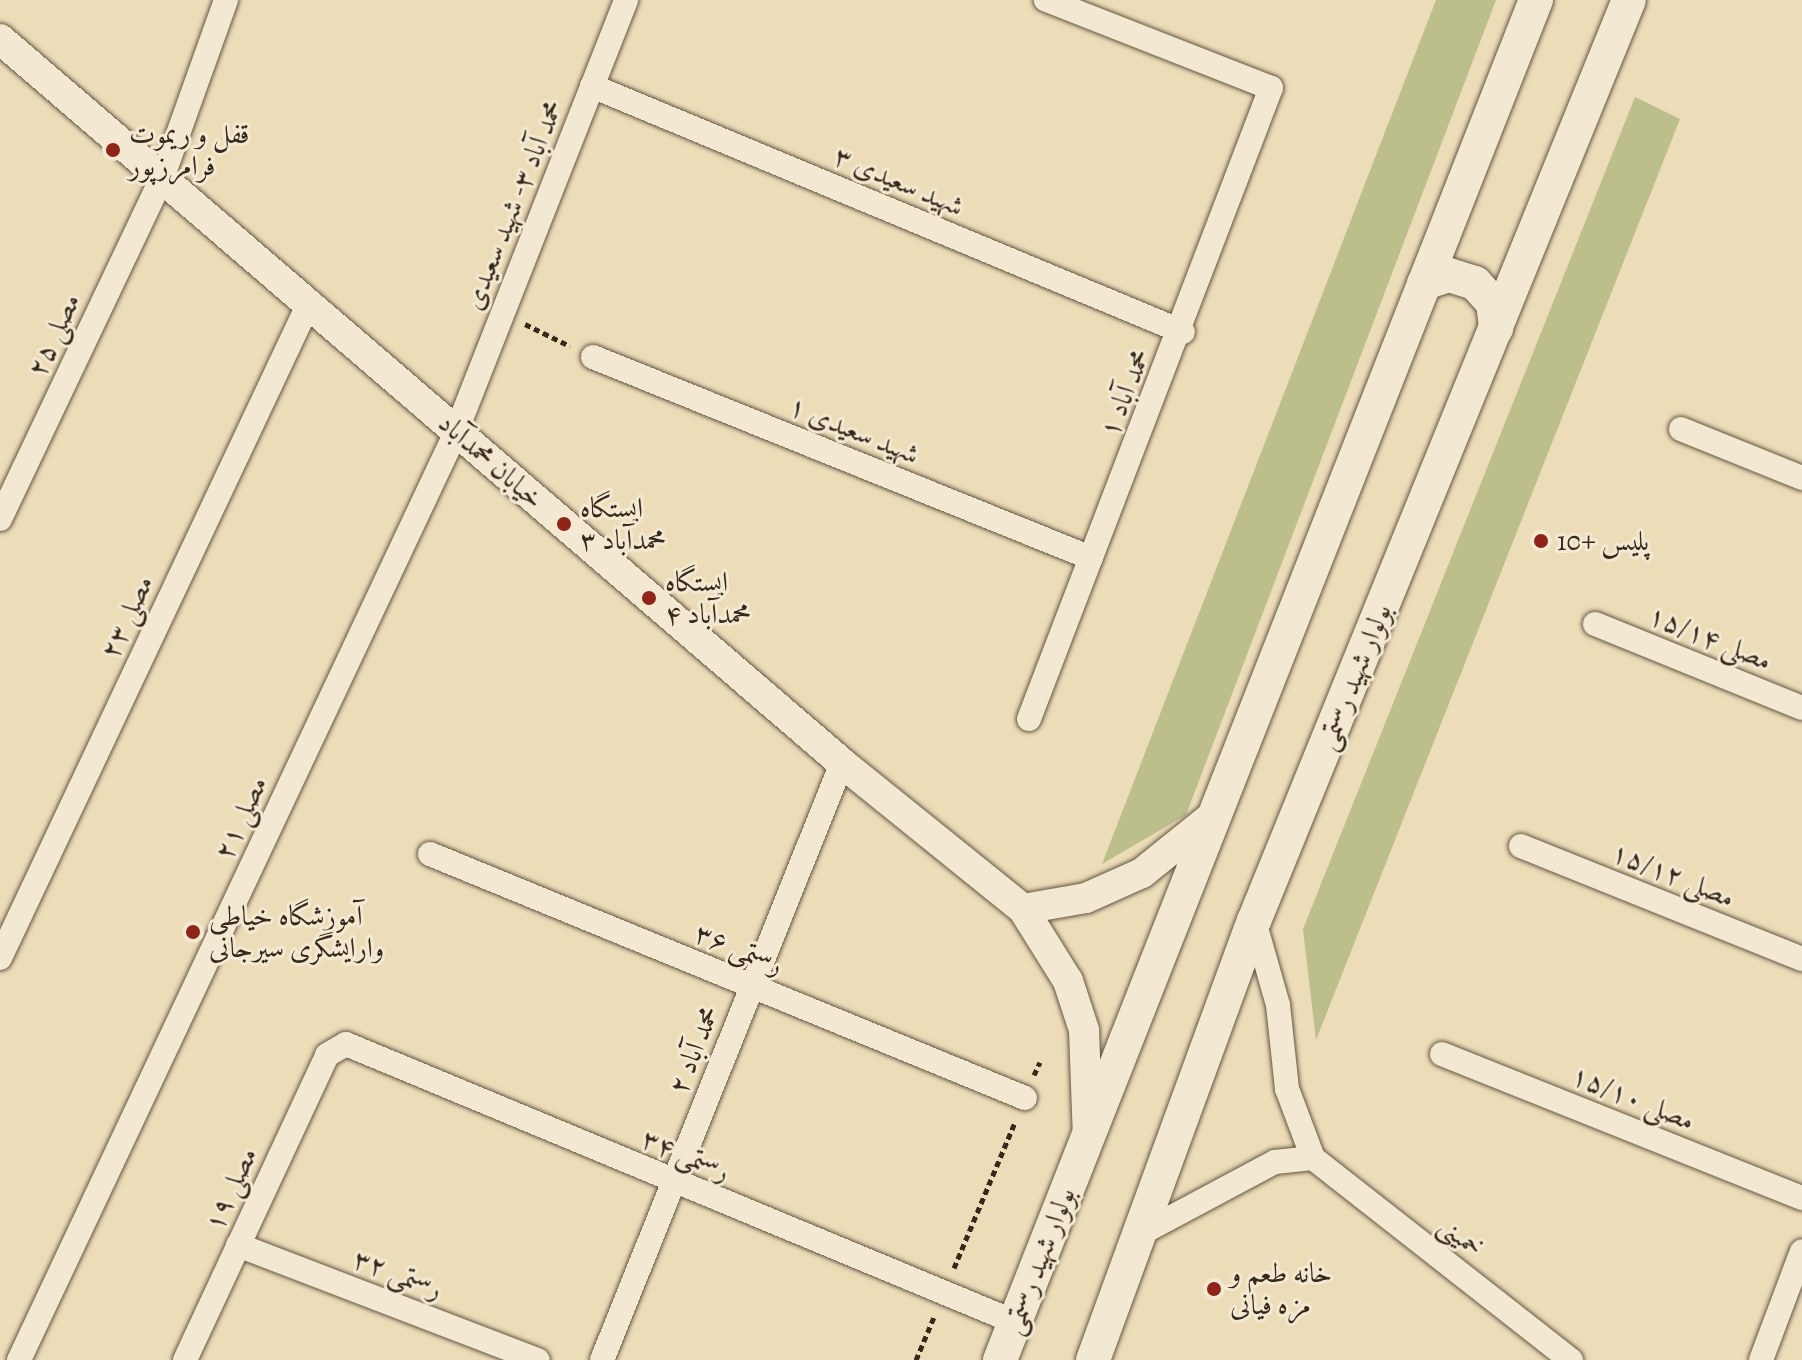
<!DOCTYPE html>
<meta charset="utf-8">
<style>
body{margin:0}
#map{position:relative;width:1802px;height:1360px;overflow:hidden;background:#ecdcb8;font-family:Alegreya,Amiri,serif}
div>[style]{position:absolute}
.green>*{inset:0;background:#bcbf8c}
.path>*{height:5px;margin-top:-2.5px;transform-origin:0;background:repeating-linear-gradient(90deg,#36291b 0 6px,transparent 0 10px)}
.roads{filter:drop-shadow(0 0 2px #645642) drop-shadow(0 0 2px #645642)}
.minor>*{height:24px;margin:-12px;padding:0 12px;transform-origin:12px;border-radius:12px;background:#f3e8d1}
.tertiary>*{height:30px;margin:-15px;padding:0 15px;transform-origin:15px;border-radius:15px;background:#f3e8d1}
.secondary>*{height:34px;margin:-17px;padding:0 17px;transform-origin:17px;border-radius:17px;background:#f3e8d1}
.dots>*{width:22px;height:22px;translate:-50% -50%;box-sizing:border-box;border:4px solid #f3e8d1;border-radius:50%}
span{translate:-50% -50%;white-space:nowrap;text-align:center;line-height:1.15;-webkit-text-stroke:6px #f3e8d1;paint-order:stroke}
.poi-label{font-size:28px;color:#36291b}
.left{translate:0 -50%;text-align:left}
.street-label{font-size:28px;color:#36291b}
</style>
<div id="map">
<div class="green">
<div style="clip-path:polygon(1436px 0,1496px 0,1186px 815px,1102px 864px)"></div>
<div style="clip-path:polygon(1635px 97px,1680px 119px,1316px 1040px,1303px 929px)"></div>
</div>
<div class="path">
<div style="left:525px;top:324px;width:50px;rotate:26.1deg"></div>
<div style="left:1034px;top:1075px;width:14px;rotate:-65deg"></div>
<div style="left:954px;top:1268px;width:158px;rotate:-67.3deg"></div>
<div style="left:916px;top:1360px;width:47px;rotate:-67.3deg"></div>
</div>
<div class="roads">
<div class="minor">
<div style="left:592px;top:86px;width:640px;rotate:22.6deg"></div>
<div style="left:593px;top:357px;width:537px;rotate:21.98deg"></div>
<div style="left:1681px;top:429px;width:131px;rotate:22deg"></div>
<div style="left:0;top:519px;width:380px;rotate:-64.6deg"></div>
<div style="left:163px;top:176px;width:187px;rotate:-70.3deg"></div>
<div style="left:1595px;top:624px;width:223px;rotate:22.1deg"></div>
<div style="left:1029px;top:719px;width:676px;rotate:-69.02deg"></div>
<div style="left:1271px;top:88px;width:242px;rotate:-158.6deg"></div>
<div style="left:1521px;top:846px;width:303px;rotate:21.9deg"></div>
<div style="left:430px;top:854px;width:643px;rotate:22.3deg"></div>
<div style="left:0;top:958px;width:724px;rotate:-64.74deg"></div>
<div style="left:1442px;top:1054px;width:388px;rotate:21.8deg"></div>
<div style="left:1313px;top:1158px;width:328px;rotate:38.1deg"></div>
<div style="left:1138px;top:1235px;width:155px;rotate:-28.1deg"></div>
<div style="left:1275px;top:1162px;width:38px;rotate:-6deg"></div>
<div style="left:1313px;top:1158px;width:74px;rotate:-110.6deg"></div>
<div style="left:1287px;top:1089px;width:84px;rotate:-96.1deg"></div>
<div style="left:1278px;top:1005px;width:87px;rotate:-105.9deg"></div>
<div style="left:238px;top:1245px;width:321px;rotate:21deg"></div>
<div style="left:19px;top:1360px;width:1026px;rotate:-64.78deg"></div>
<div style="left:456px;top:432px;width:464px;rotate:-68.5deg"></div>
<div style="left:185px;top:1360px;width:336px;rotate:-65deg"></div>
<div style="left:327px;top:1055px;width:22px;rotate:-30deg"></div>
<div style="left:346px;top:1044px;width:724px;rotate:22.57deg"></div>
<div style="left:602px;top:1360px;width:643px;rotate:-68.1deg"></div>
<div style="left:1761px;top:1360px;width:116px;rotate:-69.4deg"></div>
</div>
<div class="tertiary">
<div style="left:0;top:39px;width:1110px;rotate:40.69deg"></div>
<div style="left:842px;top:763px;width:233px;rotate:38.9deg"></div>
<div style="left:1023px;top:909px;width:85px;rotate:58deg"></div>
<div style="left:1068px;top:981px;width:52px;rotate:71.9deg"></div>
<div style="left:1084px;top:1030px;width:107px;rotate:87.9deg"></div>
<div style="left:1023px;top:909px;width:64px;rotate:-9.9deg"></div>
<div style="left:1086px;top:898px;width:61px;rotate:-24.1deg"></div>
<div style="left:1142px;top:873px;width:94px;rotate:-38.9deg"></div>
</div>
<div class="secondary">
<div style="left:1424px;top:283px;width:26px;rotate:-18deg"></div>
<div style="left:1449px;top:275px;width:27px;rotate:17deg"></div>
<div style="left:1475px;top:283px;width:27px;rotate:48deg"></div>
<div style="left:1493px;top:303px;width:26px;rotate:83deg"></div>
<div style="left:1000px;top:1360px;width:1462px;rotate:-68.49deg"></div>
<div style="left:1093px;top:1360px;width:468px;rotate:-69.9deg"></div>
<div style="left:1254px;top:921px;width:994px;rotate:-67.85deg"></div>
</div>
</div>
<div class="dots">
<div style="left:113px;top:150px;background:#8f2418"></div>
<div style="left:564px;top:524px;background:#8f2418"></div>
<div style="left:1541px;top:541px;background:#8f2418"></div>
<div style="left:649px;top:598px;background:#8f2418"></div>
<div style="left:193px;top:932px;background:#8f2418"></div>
<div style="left:1214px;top:1289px;background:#8f2418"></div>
</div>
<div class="poi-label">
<span class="left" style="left:129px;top:150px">قفل و ریموت<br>فرامرزپور</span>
<span class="left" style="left:580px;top:524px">ایستگاه<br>محمدآباد ۳</span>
<span class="left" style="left:1557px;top:541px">پلیس +10</span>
<span class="left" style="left:665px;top:598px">ایستگاه<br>محمدآباد ۴</span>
<span class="left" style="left:209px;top:932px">آموزشگاه خیاطی<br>وارایشگری سیرجانی</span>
<span class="left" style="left:1230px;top:1289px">خانه طعم و<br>مزه فیانی</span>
</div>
<div class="street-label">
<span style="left:899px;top:181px;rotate:23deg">شهید سعیدی ۳</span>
<span style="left:513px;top:205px;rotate:-68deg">محمد آباد ۳- شهید سعیدی</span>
<span style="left:54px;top:335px;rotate:-65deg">مصلی ۲۵</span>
<span style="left:1125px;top:393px;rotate:-68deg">محمد آباد ۱</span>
<span style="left:854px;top:430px;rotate:22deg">شهید سعیدی ۱</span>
<span style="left:491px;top:461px;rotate:41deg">خیابان محمدآباد</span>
<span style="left:127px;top:617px;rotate:-65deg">مصلی ۲۳</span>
<span style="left:1710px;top:638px;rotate:22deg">مصلی ۱۵/۱۴</span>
<span style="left:1354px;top:677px;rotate:-68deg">بولوار شهید رستمی</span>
<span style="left:241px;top:818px;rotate:-65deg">مصلی ۲۱</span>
<span style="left:1673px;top:875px;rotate:22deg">مصلی ۱۵/۱۲</span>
<span style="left:739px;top:949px;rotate:22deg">رستمی ۳۶</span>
<span style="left:694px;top:1050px;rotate:-68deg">محمد آباد ۲</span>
<span style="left:1633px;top:1098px;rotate:22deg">مصلی ۱۵/۱۰</span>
<span style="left:686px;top:1155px;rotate:23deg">رستمی ۳۴</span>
<span style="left:231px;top:1189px;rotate:-65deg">مصلی ۱۹</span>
<span style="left:1461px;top:1236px;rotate:38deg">خمینی</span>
<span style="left:1039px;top:1261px;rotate:-69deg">بولوار شهید رستمی</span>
<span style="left:398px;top:1274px;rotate:21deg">رستمی ۳۲</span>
</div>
</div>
